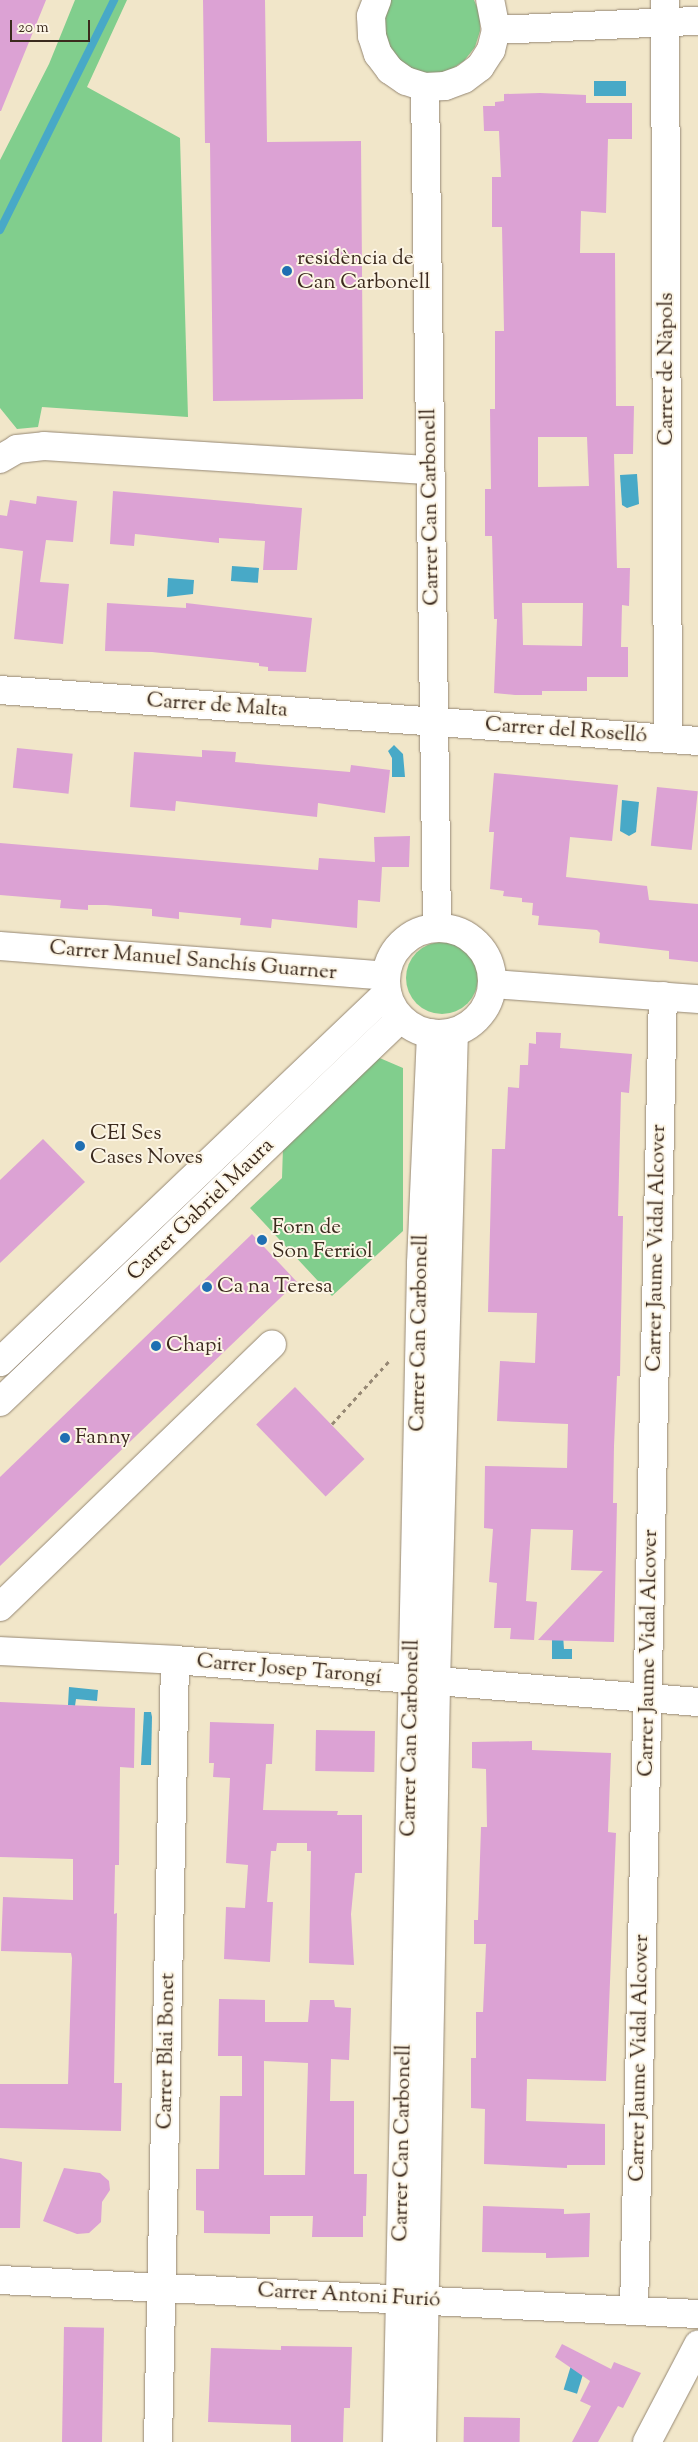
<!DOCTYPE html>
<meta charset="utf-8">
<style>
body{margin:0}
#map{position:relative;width:698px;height:2442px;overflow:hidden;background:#f1e6c9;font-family:"Sorts Mill Goudy",serif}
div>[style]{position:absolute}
.green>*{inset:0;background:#81ce8d}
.round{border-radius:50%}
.water>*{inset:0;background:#48a9c7;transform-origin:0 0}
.stream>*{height:8px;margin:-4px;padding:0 4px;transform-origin:4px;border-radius:4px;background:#48a9c7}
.building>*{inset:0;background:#dca2d4;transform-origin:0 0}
.path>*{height:3px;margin-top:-1.5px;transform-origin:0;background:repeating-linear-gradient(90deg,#968874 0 4px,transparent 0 8px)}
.roads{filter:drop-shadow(0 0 1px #968874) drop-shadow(0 0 1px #968874)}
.minor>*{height:28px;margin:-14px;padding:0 14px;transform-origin:14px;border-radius:14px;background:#fff}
.minor>.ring{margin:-14px;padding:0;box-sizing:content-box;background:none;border:28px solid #fff;border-radius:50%}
.dots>*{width:14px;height:14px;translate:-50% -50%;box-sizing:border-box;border:2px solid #fcf5e5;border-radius:50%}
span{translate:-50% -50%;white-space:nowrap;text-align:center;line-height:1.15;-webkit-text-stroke:4px #fcf5e5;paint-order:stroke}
.poi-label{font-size:21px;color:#3b2a1e}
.left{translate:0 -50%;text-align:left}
.street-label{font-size:21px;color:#3b2a1e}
.scale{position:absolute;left:10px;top:20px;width:80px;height:22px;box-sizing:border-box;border:2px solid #3b2a1e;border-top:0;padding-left:6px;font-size:15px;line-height:18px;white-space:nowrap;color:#3b2a1e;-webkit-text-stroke:4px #fcf5e5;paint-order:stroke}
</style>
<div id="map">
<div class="green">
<div style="clip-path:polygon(75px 0,127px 0,87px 87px,180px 138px,188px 417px,42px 407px,38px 427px,17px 429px,0 408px,0 160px,49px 64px)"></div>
<div style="clip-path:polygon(389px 0,474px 0,480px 14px,480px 31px,475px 47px,464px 61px,450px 70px,433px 74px,416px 71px,401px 64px,390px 51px,383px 35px,383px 18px)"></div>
<div class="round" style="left:406px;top:942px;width:72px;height:72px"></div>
<div style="clip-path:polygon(375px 1056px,403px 1068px,403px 1231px,332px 1296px,250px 1208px,282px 1178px,283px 1147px)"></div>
</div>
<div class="water">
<div style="left:626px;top:81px;width:15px;height:32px;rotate:90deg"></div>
<div style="clip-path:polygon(637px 474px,639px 504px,627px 508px,622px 505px,620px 475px)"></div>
<div style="left:232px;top:566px;width:27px;height:15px;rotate:4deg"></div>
<div style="clip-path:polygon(168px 578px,194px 580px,193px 594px,167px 597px)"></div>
<div style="clip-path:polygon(394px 745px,403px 754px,405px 777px,392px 777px,392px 758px,388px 751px)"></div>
<div style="clip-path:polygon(622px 800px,639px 802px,636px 832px,629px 836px,620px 831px)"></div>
<div style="clip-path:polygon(552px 1635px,563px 1635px,564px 1649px,572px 1649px,572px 1659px,552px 1659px)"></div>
<div style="clip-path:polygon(69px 1687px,98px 1690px,97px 1701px,76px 1699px,75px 1706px,68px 1705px)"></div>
<div style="clip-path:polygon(144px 1712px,151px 1712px,152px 1717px,151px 1765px,141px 1765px)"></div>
<div style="left:573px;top:2359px;width:14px;height:32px;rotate:17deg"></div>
</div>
<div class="stream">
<div style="left:0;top:230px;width:257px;rotate:-63.6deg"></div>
</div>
<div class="building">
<div style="clip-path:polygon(0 0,46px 0,1px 111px,0 111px)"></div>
<div style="clip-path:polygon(203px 0,265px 0,267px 142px,361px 141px,363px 399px,213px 401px,210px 143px,205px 143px)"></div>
<div style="clip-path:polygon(evenodd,540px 93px,586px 95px,586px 103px,632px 103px,632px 139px,608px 139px,606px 213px,581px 211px,580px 253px,615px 253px,616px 406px,634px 406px,633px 454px,614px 454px,617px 568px,630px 568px,629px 606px,622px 605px,621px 647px,628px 647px,628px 677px,587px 677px,587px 691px,542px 691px,542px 695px,515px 695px,494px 693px,497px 619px,494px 619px,492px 536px,485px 536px,485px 489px,491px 489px,490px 409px,495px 409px,495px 331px,504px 331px,502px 227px,492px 227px,492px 177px,501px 177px,499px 131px,484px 131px,483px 106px,495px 106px,495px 102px,504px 101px,504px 94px,540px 93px,538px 437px,587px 437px,589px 486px,538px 487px,538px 437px,540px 93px,522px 603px,583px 603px,582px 646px,523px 645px,522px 603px)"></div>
<div style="clip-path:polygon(113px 491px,302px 508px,297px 570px,263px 570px,265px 541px,219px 538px,219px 543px,135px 534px,134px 546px,110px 544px)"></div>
<div style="clip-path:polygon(37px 496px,77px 501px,73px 542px,46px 540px,40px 582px,69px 584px,63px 644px,14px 639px,23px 551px,0 548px,0 515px,7px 516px,10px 500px,36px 504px)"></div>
<div style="clip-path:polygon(107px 603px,186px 608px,186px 603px,312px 618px,306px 672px,268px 671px,268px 667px,259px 666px,259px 663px,152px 652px,105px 651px)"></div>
<div style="left:17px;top:748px;width:56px;height:40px;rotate:6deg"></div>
<div style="clip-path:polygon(202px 750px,236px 752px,235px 762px,350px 772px,351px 765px,390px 770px,385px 813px,318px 803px,317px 817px,176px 801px,175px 811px,130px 807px,134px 752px,202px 757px)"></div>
<div style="clip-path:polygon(494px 773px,618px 785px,612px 841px,570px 837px,566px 877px,647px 886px,649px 900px,698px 904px,698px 962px,669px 959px,669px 951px,599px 943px,600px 933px,597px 930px,538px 925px,539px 916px,532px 915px,533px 903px,522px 902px,522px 898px,503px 896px,504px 891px,490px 889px,494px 832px,489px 832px)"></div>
<div style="left:657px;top:787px;width:41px;height:59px;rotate:6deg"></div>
<div style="clip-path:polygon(410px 836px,409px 867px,382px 867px,380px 902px,358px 900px,357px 928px,272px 919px,271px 928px,240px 925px,241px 918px,179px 912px,179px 919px,152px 916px,152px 909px,106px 905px,88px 905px,88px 910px,60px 908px,61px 900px,0 895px,0 843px,318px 870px,319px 858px,375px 862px,374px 837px)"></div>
<div style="clip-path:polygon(536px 1032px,561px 1033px,560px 1048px,632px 1054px,629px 1093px,621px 1092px,618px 1216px,623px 1216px,620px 1376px,617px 1376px,614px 1446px,613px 1503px,617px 1503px,614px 1642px,538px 1640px,603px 1571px,571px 1570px,573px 1530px,531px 1529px,526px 1601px,537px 1602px,534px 1640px,510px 1639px,511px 1628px,494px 1628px,497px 1583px,489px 1582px,493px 1529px,484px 1528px,485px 1466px,567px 1468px,568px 1424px,497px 1421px,500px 1361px,535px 1363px,537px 1313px,488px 1312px,492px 1149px,505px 1149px,508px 1087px,519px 1088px,520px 1065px,528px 1065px,529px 1043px,536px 1044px)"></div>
<div style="clip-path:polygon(43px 1139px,85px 1182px,0 1263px,0 1180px)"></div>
<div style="clip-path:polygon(252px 1234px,297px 1282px,0 1566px,0 1477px)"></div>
<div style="left:295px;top:1387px;width:100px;height:54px;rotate:46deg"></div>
<div style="clip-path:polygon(0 1702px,135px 1708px,134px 1768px,120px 1767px,119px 1865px,115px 1865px,114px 1914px,117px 1913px,114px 2083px,122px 2083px,121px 2131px,0 2128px,0 2084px,68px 2084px,72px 1958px,71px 1953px,1px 1951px,3px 1897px,73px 1900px,73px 1859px,0 1857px)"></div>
<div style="clip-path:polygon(210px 1722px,274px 1724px,272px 1764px,266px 1764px,263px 1810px,338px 1811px,337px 1815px,362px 1815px,362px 1873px,355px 1873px,351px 1914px,354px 1965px,309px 1963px,311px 1851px,307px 1851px,307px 1843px,277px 1843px,276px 1851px,271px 1851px,267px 1902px,273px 1902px,270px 1962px,224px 1959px,226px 1907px,245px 1908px,248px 1865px,226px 1863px,230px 1778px,213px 1777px,214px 1763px,209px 1763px)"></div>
<div style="left:316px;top:1730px;width:59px;height:41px;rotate:1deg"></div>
<div style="clip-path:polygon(532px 1741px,532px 1750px,611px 1753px,608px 1832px,616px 1833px,606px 2081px,527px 2079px,526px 2121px,605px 2124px,605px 2165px,567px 2165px,567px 2168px,484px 2164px,485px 2109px,471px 2108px,471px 2058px,476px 2058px,476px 2012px,483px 2012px,486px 1944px,474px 1944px,474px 1920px,478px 1920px,481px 1827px,487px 1827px,486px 1769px,472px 1768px,472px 1742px)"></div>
<div style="clip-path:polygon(evenodd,219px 1999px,265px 2000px,265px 2022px,308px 2022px,310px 2000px,334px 2000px,335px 2007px,351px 2008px,349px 2060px,331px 2059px,330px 2101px,354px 2101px,354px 2174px,367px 2174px,366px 2216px,363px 2216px,363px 2237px,312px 2237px,313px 2216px,270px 2216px,270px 2234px,204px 2233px,204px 2211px,196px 2210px,196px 2169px,219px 2169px,220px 2096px,242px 2096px,242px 2056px,218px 2056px,219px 1999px,264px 2061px,308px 2063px,305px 2175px,264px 2175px,264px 2061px)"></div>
<div style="clip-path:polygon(0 2158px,22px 2162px,20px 2228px,0 2228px)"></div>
<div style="clip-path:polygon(64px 2168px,100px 2173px,109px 2181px,110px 2190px,102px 2202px,101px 2222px,89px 2233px,77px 2234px,43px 2221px)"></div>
<div style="clip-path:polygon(483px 2206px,564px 2209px,564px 2214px,590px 2213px,589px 2257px,546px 2258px,546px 2253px,482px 2252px)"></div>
<div style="left:64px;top:2327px;width:40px;height:115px;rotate:1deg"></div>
<div style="clip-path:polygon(562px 2344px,611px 2369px,614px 2362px,641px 2373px,623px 2408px,618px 2406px,598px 2442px,572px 2442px,591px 2406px,580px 2401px,590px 2381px,555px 2357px)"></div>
<div style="clip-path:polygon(281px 2346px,352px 2347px,350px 2408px,344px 2408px,343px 2442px,291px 2442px,291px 2425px,208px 2422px,211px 2348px,281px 2350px)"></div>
<div style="left:464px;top:2417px;width:56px;height:25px;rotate:1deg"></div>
</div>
<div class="path">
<div style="left:332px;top:1424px;width:86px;rotate:-47.8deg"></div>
</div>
<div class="roads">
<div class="minor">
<div style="left:377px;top:0;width:17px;rotate:111deg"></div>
<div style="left:371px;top:16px;width:20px;rotate:87deg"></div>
<div style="left:372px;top:36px;width:19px;rotate:72deg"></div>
<div style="left:378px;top:54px;width:20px;rotate:53deg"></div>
<div style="left:390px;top:70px;width:19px;rotate:35deg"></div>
<div style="left:406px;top:81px;width:20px;rotate:18deg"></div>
<div style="left:425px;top:87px;width:20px;rotate:-3deg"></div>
<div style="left:445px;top:86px;width:20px;rotate:-20deg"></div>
<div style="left:464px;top:79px;width:20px;rotate:-37deg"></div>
<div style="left:480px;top:67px;width:20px;rotate:-57deg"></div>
<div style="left:491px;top:50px;width:21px;rotate:-76deg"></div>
<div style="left:496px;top:30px;width:31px;rotate:-101deg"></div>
<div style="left:665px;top:0;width:738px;rotate:89.77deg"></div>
<div style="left:496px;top:30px;width:202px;rotate:-2.6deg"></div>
<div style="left:425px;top:87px;width:841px;rotate:89.18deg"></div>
<div style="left:0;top:459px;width:20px;rotate:-30deg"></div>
<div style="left:17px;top:449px;width:27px;rotate:-6deg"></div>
<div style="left:44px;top:446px;width:387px;rotate:3.6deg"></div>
<div style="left:0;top:690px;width:700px;rotate:4.18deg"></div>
<div class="ring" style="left:386px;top:928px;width:78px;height:78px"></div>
<div style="left:0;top:946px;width:387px;rotate:4.4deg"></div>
<div style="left:493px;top:984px;width:206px;rotate:4.2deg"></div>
<div style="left:0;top:1362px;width:535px;rotate:-43.64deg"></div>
<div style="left:0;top:1402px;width:555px;rotate:-43.76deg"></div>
<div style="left:0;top:1607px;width:378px;rotate:-44deg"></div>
<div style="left:0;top:1651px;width:175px;rotate:2.9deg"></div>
<div style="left:175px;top:1660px;width:525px;rotate:4.59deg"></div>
<div style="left:0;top:2280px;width:699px;rotate:2.79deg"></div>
<div style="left:634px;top:2310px;width:1314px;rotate:-88.74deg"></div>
<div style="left:158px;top:2442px;width:782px;rotate:-88.75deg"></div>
<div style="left:397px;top:2442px;width:1179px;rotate:-88.83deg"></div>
<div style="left:421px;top:1263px;width:230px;rotate:-87.5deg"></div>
<div style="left:422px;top:2442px;width:759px;rotate:-88.94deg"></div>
<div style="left:436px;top:1683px;width:651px;rotate:-88.42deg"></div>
<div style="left:647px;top:2442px;width:110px;rotate:-62.3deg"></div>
</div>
</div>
<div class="dots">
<div style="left:287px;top:271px;background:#1f6fb2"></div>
<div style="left:80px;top:1146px;background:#1f6fb2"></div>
<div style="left:262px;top:1240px;background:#1f6fb2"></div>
<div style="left:207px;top:1287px;background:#1f6fb2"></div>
<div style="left:156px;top:1346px;background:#1f6fb2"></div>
<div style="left:65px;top:1438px;background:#1f6fb2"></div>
</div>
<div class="poi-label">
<span class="left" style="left:297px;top:271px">residència de<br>Can Carbonell</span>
<span class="left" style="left:90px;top:1146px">CEI Ses<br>Cases Noves</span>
<span class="left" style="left:272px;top:1240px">Forn de<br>Son Ferriol</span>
<span class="left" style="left:217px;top:1287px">Ca na Teresa</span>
<span class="left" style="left:166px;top:1346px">Chapi</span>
<span class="left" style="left:75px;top:1438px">Fanny</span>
</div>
<div class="street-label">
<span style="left:667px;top:369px;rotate:-90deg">Carrer de Nàpols</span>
<span style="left:431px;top:507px;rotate:-91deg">Carrer Can Carbonell</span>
<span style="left:217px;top:706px;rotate:4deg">Carrer de Malta</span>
<span style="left:566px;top:731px;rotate:4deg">Carrer del Roselló</span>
<span style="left:193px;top:961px;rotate:5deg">Carrer Manuel Sanchís Guarner</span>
<span style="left:201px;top:1210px;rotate:-44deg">Carrer Gabriel Maura</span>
<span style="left:657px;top:1248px;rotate:-89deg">Carrer Jaume Vidal Alcover</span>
<span style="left:420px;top:1333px;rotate:-89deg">Carrer Can Carbonell</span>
<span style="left:649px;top:1653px;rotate:-89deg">Carrer Jaume Vidal Alcover</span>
<span style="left:289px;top:1670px;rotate:5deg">Carrer Josep Tarongí</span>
<span style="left:411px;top:1738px;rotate:-89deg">Carrer Can Carbonell</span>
<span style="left:167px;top:2051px;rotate:-89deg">Carrer Blai Bonet</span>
<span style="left:640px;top:2058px;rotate:-89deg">Carrer Jaume Vidal Alcover</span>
<span style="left:403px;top:2143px;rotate:-89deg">Carrer Can Carbonell</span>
<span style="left:349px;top:2296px;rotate:3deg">Carrer Antoni Furió</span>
</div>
<div class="scale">20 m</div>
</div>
